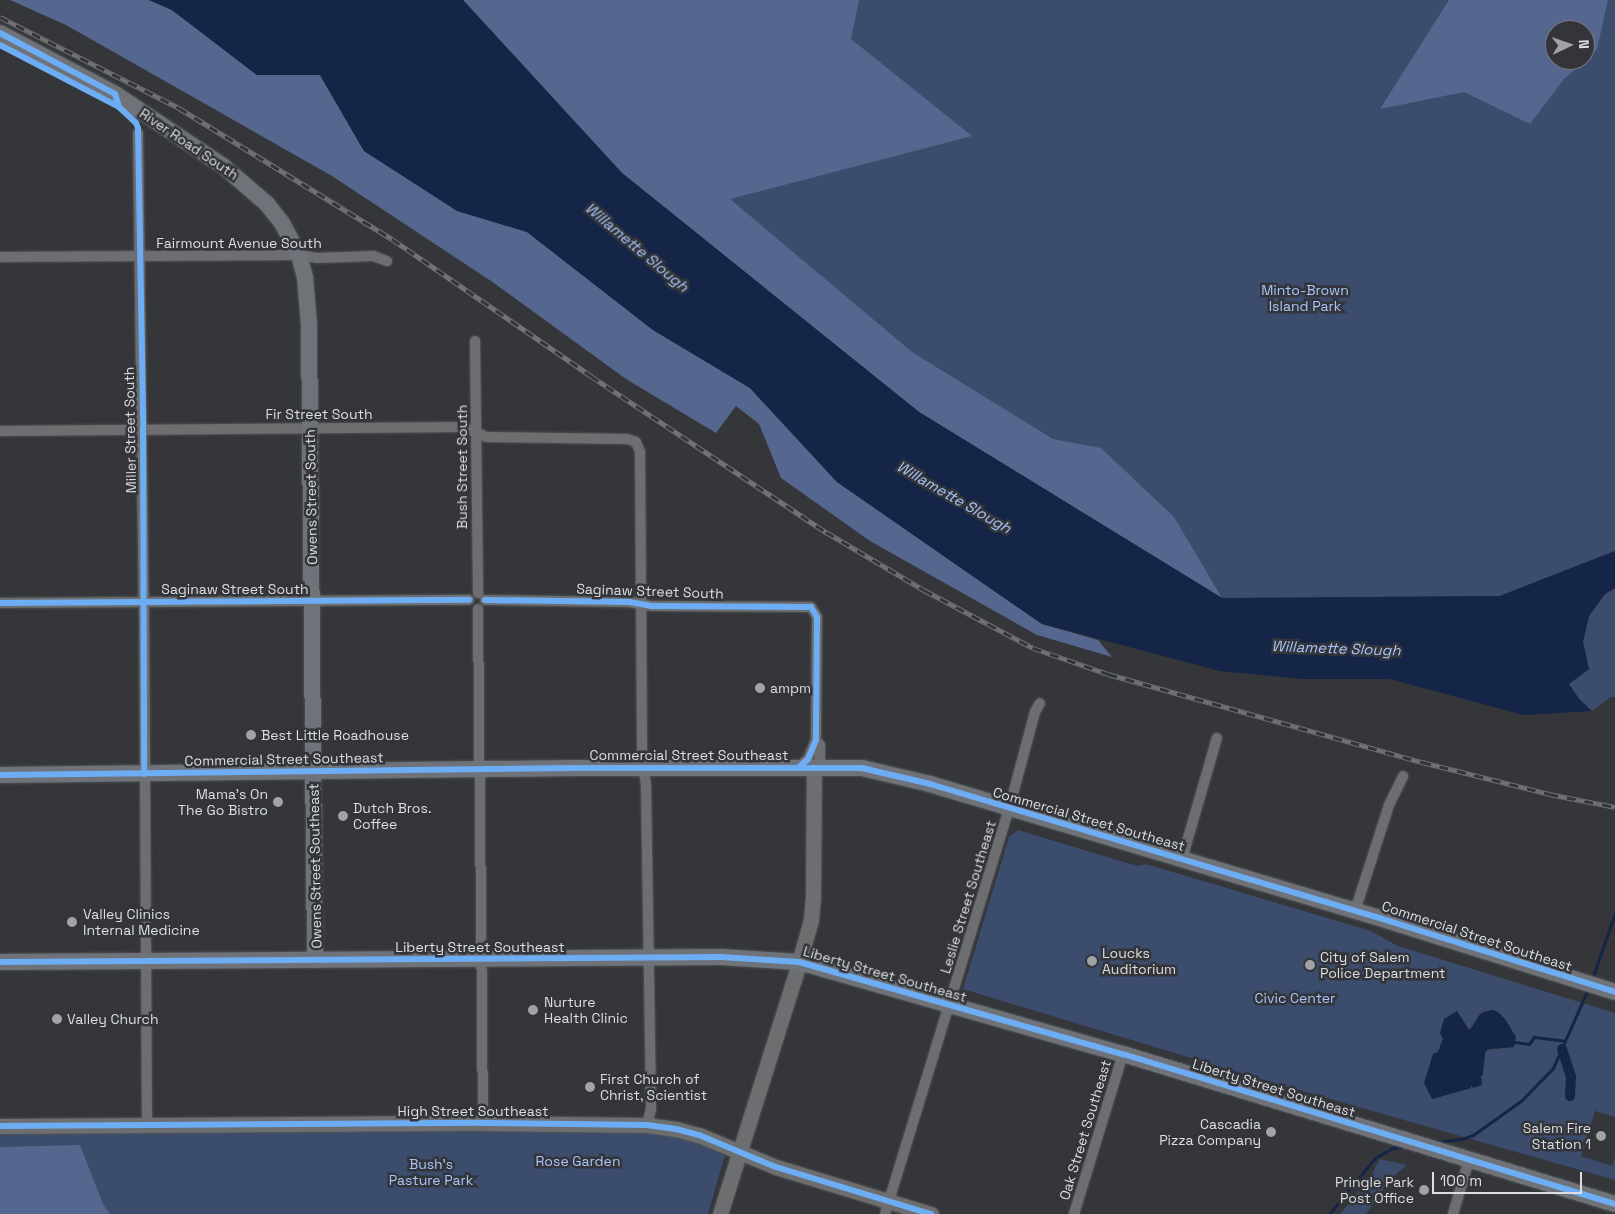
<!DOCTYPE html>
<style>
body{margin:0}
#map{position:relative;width:1615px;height:1214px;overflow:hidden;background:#343639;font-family:"Space Grotesk",sans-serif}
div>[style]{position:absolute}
.green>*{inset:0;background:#3c4c6d}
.forest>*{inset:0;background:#55678e}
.water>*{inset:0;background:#152547}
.stream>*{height:3px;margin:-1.5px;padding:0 1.5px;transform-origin:1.5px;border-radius:1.5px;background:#152547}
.canal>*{height:10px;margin:-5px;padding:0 5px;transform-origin:5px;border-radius:5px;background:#152547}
.roads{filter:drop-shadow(0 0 1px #525457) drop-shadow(0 0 1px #525457)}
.street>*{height:10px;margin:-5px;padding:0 5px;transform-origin:5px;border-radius:5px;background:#6d6e70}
.secondary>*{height:15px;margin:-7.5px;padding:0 7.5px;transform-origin:7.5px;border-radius:7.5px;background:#6d6e70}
.primary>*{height:16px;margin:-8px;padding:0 8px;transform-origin:8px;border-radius:8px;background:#6f7279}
.rail>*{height:5px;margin-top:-2.5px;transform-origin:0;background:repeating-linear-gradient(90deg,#33353a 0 9px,#707274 0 18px);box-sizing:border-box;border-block:1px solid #707274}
.cycleway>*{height:6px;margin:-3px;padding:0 3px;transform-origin:3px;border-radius:3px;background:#6dadf4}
.dots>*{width:14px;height:14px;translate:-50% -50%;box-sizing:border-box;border:2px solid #33353a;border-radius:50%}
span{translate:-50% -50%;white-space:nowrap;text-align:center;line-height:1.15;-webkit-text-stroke:5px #33353a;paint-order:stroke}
.street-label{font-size:14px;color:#dcdee1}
.park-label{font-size:14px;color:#a9c5fb}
.poi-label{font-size:14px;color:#dcdee1}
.left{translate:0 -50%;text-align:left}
.right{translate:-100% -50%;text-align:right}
.water-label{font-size:15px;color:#a7c3f9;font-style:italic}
.north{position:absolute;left:1545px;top:20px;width:50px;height:50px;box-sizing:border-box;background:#33353a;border:1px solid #77797d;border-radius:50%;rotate:87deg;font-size:14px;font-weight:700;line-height:20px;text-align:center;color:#dcdee1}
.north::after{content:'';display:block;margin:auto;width:18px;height:22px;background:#a1a3a6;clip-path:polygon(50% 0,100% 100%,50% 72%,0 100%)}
.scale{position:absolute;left:1432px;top:1172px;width:150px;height:22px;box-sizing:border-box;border:2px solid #dcdee1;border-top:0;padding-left:6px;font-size:15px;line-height:18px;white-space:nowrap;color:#dcdee1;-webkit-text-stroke:4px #33353a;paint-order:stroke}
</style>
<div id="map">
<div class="green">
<div style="clip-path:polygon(evenodd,463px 0,1615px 0,1615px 551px,1500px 596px,1222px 598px,463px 0,1555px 30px,1585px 30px,1585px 60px,1555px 60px,1555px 30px)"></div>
<div style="clip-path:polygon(1615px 588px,1615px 697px,1611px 697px,1592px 711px,1579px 699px,1569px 684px,1589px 669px,1583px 642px,1589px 616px,1605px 594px)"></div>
<div style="clip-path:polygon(evenodd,1018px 830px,1137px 866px,1146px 864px,1371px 931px,1398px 946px,1615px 1013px,1615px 1117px,1595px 1111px,1581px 1156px,1612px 1166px,1615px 1157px,1615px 1180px,1264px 1080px,963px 989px,1009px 837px,1018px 830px,1494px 1010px,1507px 1022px,1513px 1034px,1514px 1047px,1486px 1050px,1481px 1076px,1473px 1087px,1471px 1085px,1471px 1088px,1432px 1099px,1434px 1054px,1438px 1052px,1443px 1038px,1442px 1034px,1461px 1017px,1469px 1030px,1482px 1012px,1494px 1010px)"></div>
<div style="clip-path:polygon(648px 1130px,690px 1138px,725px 1155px,708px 1214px,0 1214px,0 1132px)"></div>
<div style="clip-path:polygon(1380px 1159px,1407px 1165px,1391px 1178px,1366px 1214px,1340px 1214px,1370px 1178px)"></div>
</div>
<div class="forest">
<div style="clip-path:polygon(10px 0,149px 0,172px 10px,257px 75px,320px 75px,364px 151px,457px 210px,527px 232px,653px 330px,750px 388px,837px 482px,1042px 624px,1098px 640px,1112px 657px,1037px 635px,870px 541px,781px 478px,759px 424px,736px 406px,716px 433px,626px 379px,494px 283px,332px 176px,66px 25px)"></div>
<div style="clip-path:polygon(463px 0,859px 0,851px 39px,972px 136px,730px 199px,912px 352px,1053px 439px,1101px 448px,1174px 517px,1222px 598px,919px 412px,622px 173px)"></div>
<div style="clip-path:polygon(1449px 0,1608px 0,1597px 49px,1585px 60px,1585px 30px,1555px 30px,1555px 60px,1585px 60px,1564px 79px,1530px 124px,1464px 92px,1380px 109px)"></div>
<div style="clip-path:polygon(80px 1145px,103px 1204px,110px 1214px,0 1214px,0 1147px)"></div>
</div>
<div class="water">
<div style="clip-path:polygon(149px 0,463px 0,622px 173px,919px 412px,1222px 598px,1500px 596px,1615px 551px,1615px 588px,1605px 594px,1589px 616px,1583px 642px,1589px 669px,1569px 684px,1579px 699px,1592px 711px,1523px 715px,1390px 679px,1304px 679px,1220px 671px,1042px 624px,837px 482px,750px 388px,653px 330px,527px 232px,457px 211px,364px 151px,320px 75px,257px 75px,172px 10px)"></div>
<div style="clip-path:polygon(1491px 1010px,1498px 1012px,1505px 1019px,1516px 1037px,1514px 1047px,1489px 1049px,1485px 1052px,1483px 1075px,1481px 1076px,1482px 1085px,1473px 1088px,1471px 1085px,1471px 1088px,1432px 1099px,1424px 1083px,1433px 1054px,1438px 1052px,1443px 1039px,1440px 1033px,1444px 1019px,1457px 1011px,1469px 1030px,1472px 1028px,1480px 1014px)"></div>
</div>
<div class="stream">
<div style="left:1592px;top:979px;width:70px;rotate:-70.8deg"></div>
<div style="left:1515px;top:1042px;width:14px;rotate:8deg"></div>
<div style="left:1529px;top:1044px;width:9px;rotate:-54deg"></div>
<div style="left:1534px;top:1037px;width:31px;rotate:7deg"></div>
<div style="left:1436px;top:1142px;width:26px;rotate:-7deg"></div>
<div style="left:1462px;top:1139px;width:12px;rotate:-20deg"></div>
<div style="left:1473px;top:1135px;width:60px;rotate:-35.5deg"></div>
<div style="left:1522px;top:1100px;width:45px;rotate:-45.9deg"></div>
<div style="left:1553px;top:1068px;width:86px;rotate:-66.1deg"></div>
<div style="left:1329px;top:1214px;width:72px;rotate:-50.6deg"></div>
<div style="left:1375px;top:1158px;width:20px;rotate:-30deg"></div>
<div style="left:1392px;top:1148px;width:11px;rotate:-5deg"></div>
</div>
<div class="canal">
<div style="left:1562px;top:1049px;width:29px;rotate:72deg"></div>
<div style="left:1571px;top:1077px;width:19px;rotate:93deg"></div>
</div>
<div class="roads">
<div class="street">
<div style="left:138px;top:133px;width:469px;rotate:89.3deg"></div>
<div style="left:144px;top:602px;width:523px;rotate:89.67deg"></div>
<div style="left:0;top:257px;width:299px;rotate:-0.4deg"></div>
<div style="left:299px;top:255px;width:18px;rotate:9deg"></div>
<div style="left:317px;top:258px;width:56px;rotate:-2deg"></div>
<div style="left:373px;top:256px;width:15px;rotate:20deg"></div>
<div style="left:475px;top:341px;width:252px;rotate:89.3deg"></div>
<div style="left:0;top:431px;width:464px;rotate:-0.5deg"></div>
<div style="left:464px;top:427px;width:24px;rotate:24deg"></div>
<div style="left:486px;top:437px;width:141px;rotate:0.8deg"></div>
<div style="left:627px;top:439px;width:9px;rotate:18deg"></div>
<div style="left:636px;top:442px;width:11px;rotate:68deg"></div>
<div style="left:640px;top:452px;width:305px;rotate:89.6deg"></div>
<div style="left:642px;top:757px;width:28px;rotate:82deg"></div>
<div style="left:646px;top:785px;width:324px;rotate:89.1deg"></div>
<div style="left:651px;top:1109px;width:16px;rotate:104deg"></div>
<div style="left:485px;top:600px;width:144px;rotate:0.8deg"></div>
<div style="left:629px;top:602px;width:22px;rotate:10deg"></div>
<div style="left:651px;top:606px;width:160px;rotate:0.4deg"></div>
<div style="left:811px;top:607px;width:12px;rotate:59deg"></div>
<div style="left:817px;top:617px;width:123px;rotate:90.5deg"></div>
<div style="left:816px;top:740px;width:21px;rotate:113deg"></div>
<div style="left:808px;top:759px;width:12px;rotate:138deg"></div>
<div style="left:0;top:603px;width:469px;rotate:-0.4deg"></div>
<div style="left:478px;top:609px;width:514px;rotate:89.44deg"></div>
<div style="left:814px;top:768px;width:10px;rotate:-53deg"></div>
<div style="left:820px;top:760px;width:15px;rotate:-90deg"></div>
<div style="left:820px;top:745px;width:6px;rotate:-129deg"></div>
<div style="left:1182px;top:859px;width:126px;rotate:-73.9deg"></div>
<div style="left:1355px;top:911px;width:111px;rotate:-72.2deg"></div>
<div style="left:1389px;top:805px;width:32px;rotate:-64deg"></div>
<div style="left:885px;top:1214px;width:424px;rotate:-73deg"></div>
<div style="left:1009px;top:809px;width:100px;rotate:-75deg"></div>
<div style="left:1035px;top:712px;width:10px;rotate:-61deg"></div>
<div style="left:1074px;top:1214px;width:167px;rotate:-73deg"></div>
<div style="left:1453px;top:1214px;width:56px;rotate:-73.5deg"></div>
</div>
<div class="secondary">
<div style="left:0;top:1126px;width:483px;rotate:-0.4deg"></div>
<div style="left:483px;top:1123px;width:164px;rotate:0.7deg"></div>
<div style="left:647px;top:1125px;width:29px;rotate:8deg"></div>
<div style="left:676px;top:1129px;width:24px;rotate:15deg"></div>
<div style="left:699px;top:1135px;width:83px;rotate:22.6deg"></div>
<div style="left:776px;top:1167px;width:162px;rotate:16.9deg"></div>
<div style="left:720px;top:1214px;width:245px;rotate:-72.5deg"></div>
<div style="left:794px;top:980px;width:62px;rotate:-74.2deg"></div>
<div style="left:811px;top:920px;width:23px;rotate:-85deg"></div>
<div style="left:813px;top:897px;width:129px;rotate:-89.6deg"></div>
</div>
<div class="primary">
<div style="left:0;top:33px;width:130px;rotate:27.9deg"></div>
<div style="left:115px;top:94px;width:130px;rotate:33.7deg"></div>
<div style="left:223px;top:166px;width:58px;rotate:40.8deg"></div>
<div style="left:267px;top:204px;width:24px;rotate:52deg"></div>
<div style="left:282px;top:223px;width:36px;rotate:62deg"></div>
<div style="left:299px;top:255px;width:23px;rotate:75deg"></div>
<div style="left:305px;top:277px;width:48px;rotate:85.2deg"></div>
<div style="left:309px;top:325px;width:635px;rotate:89.46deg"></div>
<div style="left:0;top:775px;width:574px;rotate:-0.7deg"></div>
<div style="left:574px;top:768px;width:288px"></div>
<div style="left:862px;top:768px;width:70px;rotate:13.2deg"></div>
<div style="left:930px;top:784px;width:479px;rotate:16.6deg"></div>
<div style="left:1389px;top:921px;width:237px;rotate:17.4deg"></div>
<div style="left:0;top:962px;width:721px;rotate:-0.4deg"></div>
<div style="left:721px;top:957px;width:78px;rotate:3.7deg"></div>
<div style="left:799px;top:962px;width:337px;rotate:15.9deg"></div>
<div style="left:1123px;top:1054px;width:514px;rotate:16.96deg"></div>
</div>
</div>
<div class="rail">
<div style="left:0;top:17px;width:201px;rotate:26.9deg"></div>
<div style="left:179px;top:108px;width:250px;rotate:31.6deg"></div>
<div style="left:392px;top:239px;width:242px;rotate:34.5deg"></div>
<div style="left:591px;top:376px;width:282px;rotate:33.6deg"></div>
<div style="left:826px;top:532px;width:114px;rotate:30.6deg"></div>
<div style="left:924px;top:590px;width:123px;rotate:28deg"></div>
<div style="left:1033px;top:648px;width:79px;rotate:19.1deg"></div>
<div style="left:1108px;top:674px;width:326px;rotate:15.7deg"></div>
<div style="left:1422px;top:762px;width:131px;rotate:14.1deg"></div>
<div style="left:1549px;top:794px;width:67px;rotate:11.1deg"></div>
</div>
<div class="cycleway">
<div style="left:0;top:33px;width:130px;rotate:27.9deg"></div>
<div style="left:115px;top:94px;width:14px;rotate:73deg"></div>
<div style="left:0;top:45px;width:134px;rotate:27.5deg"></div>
<div style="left:119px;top:107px;width:23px;rotate:43deg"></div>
<div style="left:136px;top:123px;width:5px;rotate:68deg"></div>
<div style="left:138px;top:128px;width:301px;rotate:89deg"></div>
<div style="left:143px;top:429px;width:345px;rotate:89.8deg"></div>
<div style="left:485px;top:600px;width:144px;rotate:0.8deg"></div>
<div style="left:629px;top:602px;width:22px;rotate:10deg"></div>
<div style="left:651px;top:606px;width:160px;rotate:0.4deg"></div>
<div style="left:811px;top:607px;width:12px;rotate:59deg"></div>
<div style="left:817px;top:617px;width:123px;rotate:90.5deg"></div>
<div style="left:816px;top:740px;width:21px;rotate:113deg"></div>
<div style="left:808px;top:759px;width:12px;rotate:138deg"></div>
<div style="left:0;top:603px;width:469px;rotate:-0.4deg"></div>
<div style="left:0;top:775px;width:574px;rotate:-0.7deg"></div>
<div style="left:574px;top:768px;width:288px"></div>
<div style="left:862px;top:768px;width:70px;rotate:13.2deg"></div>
<div style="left:930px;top:784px;width:479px;rotate:16.6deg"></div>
<div style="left:1389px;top:921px;width:237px;rotate:17.4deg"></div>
<div style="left:0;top:962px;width:721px;rotate:-0.4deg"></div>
<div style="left:721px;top:957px;width:78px;rotate:3.7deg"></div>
<div style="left:799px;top:962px;width:337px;rotate:15.9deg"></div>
<div style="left:1123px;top:1054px;width:514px;rotate:16.96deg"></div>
<div style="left:0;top:1126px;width:483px;rotate:-0.4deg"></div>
<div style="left:483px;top:1123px;width:164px;rotate:0.7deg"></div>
<div style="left:647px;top:1125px;width:29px;rotate:8deg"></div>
<div style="left:676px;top:1129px;width:24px;rotate:15deg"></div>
<div style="left:699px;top:1135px;width:83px;rotate:22.6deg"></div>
<div style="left:776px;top:1167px;width:162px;rotate:16.9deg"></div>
</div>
<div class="dots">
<div style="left:760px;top:688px;background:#a1a3a6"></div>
<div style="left:251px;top:735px;background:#a1a3a6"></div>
<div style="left:278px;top:802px;background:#a1a3a6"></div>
<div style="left:343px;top:816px;background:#a1a3a6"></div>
<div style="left:72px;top:922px;background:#a1a3a6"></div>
<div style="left:1092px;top:961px;background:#a1a3a6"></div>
<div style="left:1310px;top:965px;background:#a1a3a6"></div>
<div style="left:533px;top:1010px;background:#a1a3a6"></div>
<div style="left:57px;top:1019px;background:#a1a3a6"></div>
<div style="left:590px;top:1087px;background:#a1a3a6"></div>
<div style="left:1271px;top:1132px;background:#a1a3a6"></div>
<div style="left:1601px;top:1136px;background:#a1a3a6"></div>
<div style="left:1424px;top:1190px;background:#a1a3a6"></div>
</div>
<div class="street-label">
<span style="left:189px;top:144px;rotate:34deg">River Road South</span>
<span style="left:239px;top:243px">Fairmount Avenue South</span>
<span style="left:319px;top:414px">Fir Street South</span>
<span style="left:130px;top:430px;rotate:-91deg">Miller Street South</span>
<span style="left:462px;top:467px;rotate:-90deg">Bush Street South</span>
<span style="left:311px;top:497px;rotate:-91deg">Owens Street South</span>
<span style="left:235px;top:589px">Saginaw Street South</span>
<span style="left:650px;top:591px;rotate:2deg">Saginaw Street South</span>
<span style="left:689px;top:755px">Commercial Street Southeast</span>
<span style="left:284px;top:759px;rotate:-1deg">Commercial Street Southeast</span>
<span style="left:1089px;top:819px;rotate:16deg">Commercial Street Southeast</span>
<span style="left:315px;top:866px;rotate:-91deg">Owens Street Southeast</span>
<span style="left:968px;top:897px;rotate:-73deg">Leslie Street Southeast</span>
<span style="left:1477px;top:936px;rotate:18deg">Commercial Street Southeast</span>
<span style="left:480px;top:947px">Liberty Street Southeast</span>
<span style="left:885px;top:974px;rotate:16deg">Liberty Street Southeast</span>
<span style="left:1274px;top:1088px;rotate:17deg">Liberty Street Southeast</span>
<span style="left:473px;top:1111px">High Street Southeast</span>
<span style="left:1085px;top:1130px;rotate:-73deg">Oak Street Southeast</span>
</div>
<div class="park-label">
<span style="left:1305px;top:298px">Minto-Brown<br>Island Park</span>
<span style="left:1295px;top:998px">Civic Center</span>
<span style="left:578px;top:1161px">Rose Garden</span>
<span style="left:431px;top:1172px">Bush's<br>Pasture Park</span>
</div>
<div class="poi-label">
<span class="left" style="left:770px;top:688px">ampm</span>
<span class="left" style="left:261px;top:735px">Best Little Roadhouse</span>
<span class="right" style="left:268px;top:802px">Mama's On<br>The Go Bistro</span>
<span class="left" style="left:353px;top:816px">Dutch Bros.<br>Coffee</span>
<span class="left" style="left:83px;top:922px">Valley Clinics<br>Internal Medicine</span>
<span class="left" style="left:1102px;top:961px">Loucks<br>Auditorium</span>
<span class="left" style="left:1320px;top:965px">City of Salem<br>Police Department</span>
<span class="left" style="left:544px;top:1010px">Nurture<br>Health Clinic</span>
<span class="left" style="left:67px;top:1019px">Valley Church</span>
<span class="left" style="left:600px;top:1087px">First Church of<br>Christ, Scientist</span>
<span class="right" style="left:1261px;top:1132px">Cascadia<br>Pizza Company</span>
<span class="right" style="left:1591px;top:1136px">Salem Fire<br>Station 1</span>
<span class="right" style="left:1414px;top:1190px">Pringle Park<br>Post Office</span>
</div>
<div class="water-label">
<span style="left:637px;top:247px;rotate:40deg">Willamette Slough</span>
<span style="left:954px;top:497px;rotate:30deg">Willamette Slough</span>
<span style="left:1336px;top:648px;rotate:2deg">Willamette Slough</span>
</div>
<div class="north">N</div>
<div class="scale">100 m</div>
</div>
